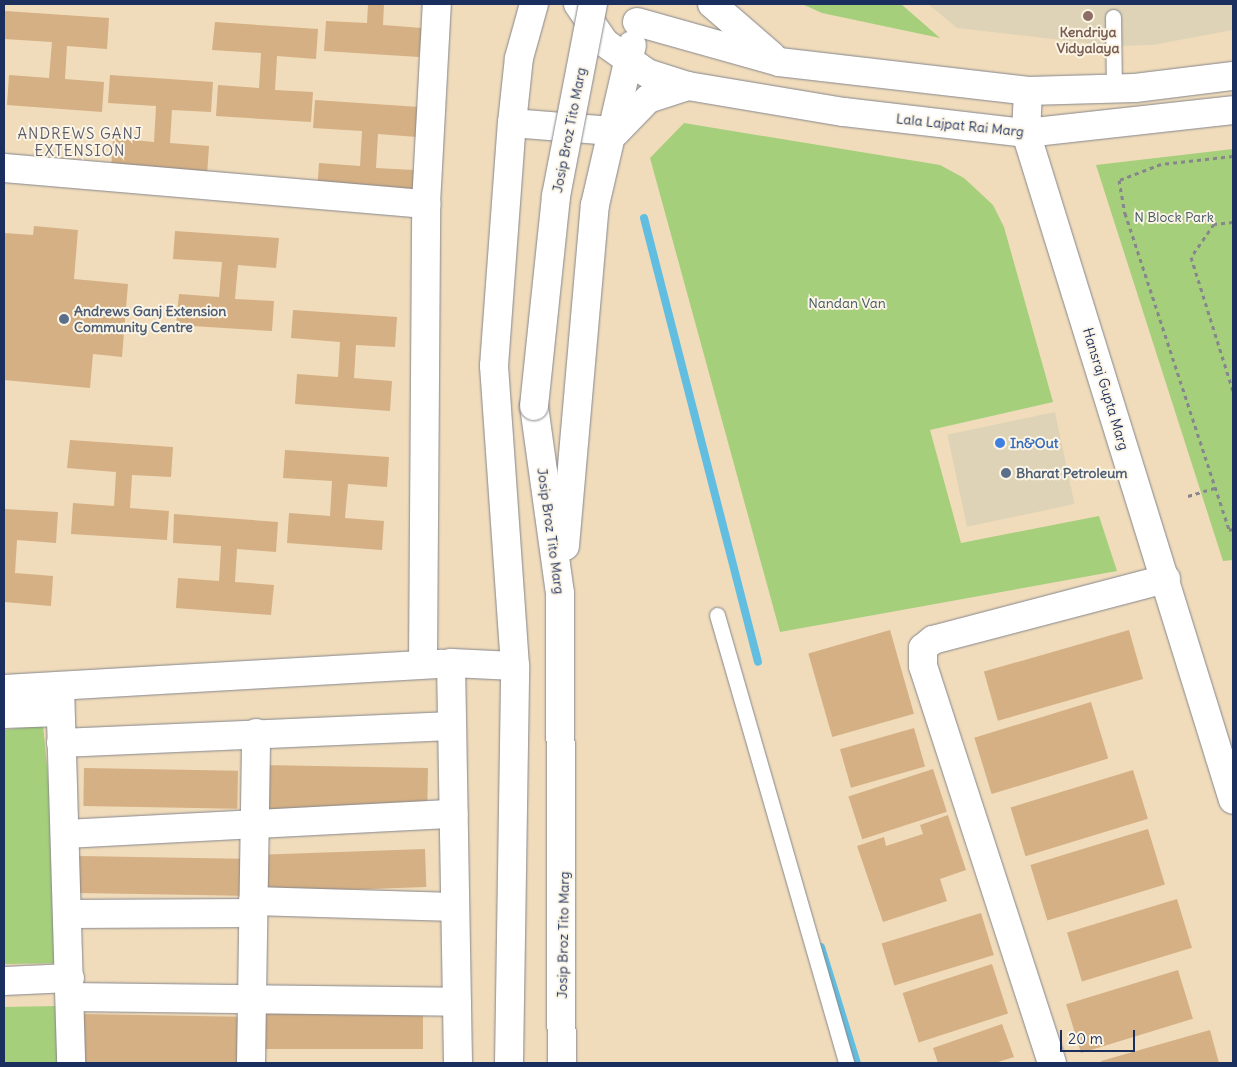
<!DOCTYPE html>
<style>
body{margin:0}
#map{position:relative;width:1237px;height:1067px;overflow:hidden;background:#f0dcbb;font-family:Delius,sans-serif}
div>[style]{position:absolute}
.built>*{inset:0;background:#ded3b6;transform-origin:0 0}
.green>*{inset:0;background:#a5cf7b;transform-origin:0 0}
.stream>*{height:8px;margin:-4px;padding:0 4px;transform-origin:4px;border-radius:4px;background:#62bee0}
.building>*{inset:0;background:#d5b084;transform-origin:0 0}
.path>*{height:3px;margin-top:-1.5px;transform-origin:0;background:repeating-linear-gradient(90deg,#86868c 0 4px,transparent 0 8px)}
.roads{filter:drop-shadow(0 0 1px #86868c) drop-shadow(0 0 1px #86868c)}
.lane>*{height:15px;margin:-7.5px;padding:0 7.5px;transform-origin:7.5px;border-radius:7.5px;background:#fff}
.street>*{height:28px;margin:-14px;padding:0 14px;transform-origin:14px;border-radius:14px;background:#fff}
.secondary>*{height:28px;margin:-14px;padding:0 14px;transform-origin:14px;border-radius:14px;background:#fff}
.bridges{filter:drop-shadow(0 0 1px #86868c) drop-shadow(0 0 1px #86868c)}
.secondary-bridge>*{height:28px;margin:-14px;padding:0 14px;transform-origin:14px;border-radius:14px;background:#fff}
.dots>*{width:14px;height:14px;translate:-50% -50%;box-sizing:border-box;border:2px solid #fcf5e5;border-radius:50%}
span{translate:-50% -50%;white-space:nowrap;text-align:center;line-height:1.15;-webkit-text-stroke:4px #fcf5e5;paint-order:stroke}
.education-label{font-size:14px;color:#785e54;font-weight:700}
.street-label{font-size:14px;color:#1b2f5e}
.park-label{font-size:14px;color:#3e5765}
.service-label{font-size:14px;color:#4e5e75;font-weight:700}
.left{translate:0 -50%;text-align:left}
.shop-label{font-size:14px;color:#366cbe;font-weight:700}
.neighbourhood-label{font-size:15px;color:#5c5c6b;letter-spacing:1px}
.frame{position:absolute;inset:0;border:5px solid #1b2f5e;pointer-events:none}
.scale{position:absolute;left:1060px;top:1030px;width:75px;height:22px;box-sizing:border-box;border:2px solid #1b2f5e;border-top:0;padding-left:6px;font-size:15px;line-height:18px;white-space:nowrap;color:#1b2f5e;-webkit-text-stroke:4px #fcf5e5;paint-order:stroke}
</style>
<div id="map">
<div class="built">
<div style="clip-path:polygon(928px 4px,1233px 4px,1233px 30px,1153px 45px,1114px 46px,957px 28px)"></div>
<div style="left:1055px;top:412px;width:94px;height:110px;rotate:78deg"></div>
</div>
<div class="green">
<div style="clip-path:polygon(802px 4px,901px 4px,940px 38px,822px 13px)"></div>
<div style="clip-path:polygon(684px 123px,940px 165px,964px 178px,993px 205px,1004px 227px,1053px 402px,930px 430px,961px 543px,1099px 516px,1117px 571px,780px 632px,650px 158px)"></div>
<div style="clip-path:polygon(1233px 149px,1233px 560px,1223px 561px,1096px 165px)"></div>
<div style="clip-path:polygon(43px 725px,66px 963px,4px 964px,4px 730px)"></div>
<div style="left:57px;top:1006px;width:57px;height:53px;rotate:89deg"></div>
</div>
<div class="stream">
<div style="left:644px;top:218px;width:458px;rotate:75.6deg"></div>
<div style="left:821px;top:947px;width:121px;rotate:72.8deg"></div>
</div>
<div class="building">
<div style="clip-path:polygon(368px 4px,384px 4px,383px 25px,422px 28px,419px 57px,324px 51px,326px 21px,367px 23px)"></div>
<div style="clip-path:polygon(5px 11px,109px 18px,107px 49px,67px 46px,65px 79px,104px 82px,102px 112px,7px 105px,9px 75px,49px 78px,52px 42px,4px 39px)"></div>
<div style="clip-path:polygon(215px 22px,318px 29px,316px 59px,277px 56px,275px 90px,313px 92px,311px 122px,216px 116px,218px 85px,259px 88px,261px 53px,212px 50px)"></div>
<div style="clip-path:polygon(110px 75px,213px 82px,211px 112px,172px 110px,170px 143px,209px 146px,207px 176px,111px 169px,113px 138px,154px 142px,156px 106px,108px 103px)"></div>
<div style="clip-path:polygon(315px 100px,419px 107px,417px 137px,378px 134px,376px 168px,414px 170px,412px 200px,317px 193px,319px 163px,360px 166px,362px 131px,313px 128px)"></div>
<div style="clip-path:polygon(34px 226px,78px 230px,74px 279px,128px 284px,122px 357px,93px 354px,90px 388px,4px 380px,4px 233px,33px 235px)"></div>
<div style="clip-path:polygon(175px 231px,279px 238px,276px 268px,238px 265px,235px 299px,274px 301px,272px 331px,176px 325px,179px 294px,219px 297px,222px 262px,173px 259px)"></div>
<div style="clip-path:polygon(293px 310px,397px 317px,395px 347px,356px 345px,354px 378px,392px 381px,390px 411px,295px 404px,297px 374px,338px 377px,340px 342px,291px 338px)"></div>
<div style="clip-path:polygon(70px 440px,173px 447px,171px 477px,132px 475px,130px 508px,169px 511px,167px 540px,71px 534px,73px 503px,114px 506px,116px 472px,67px 468px)"></div>
<div style="clip-path:polygon(285px 450px,389px 457px,387px 487px,348px 484px,345px 518px,384px 521px,382px 550px,287px 543px,289px 513px,330px 516px,332px 481px,283px 478px)"></div>
<div style="clip-path:polygon(4px 509px,58px 512px,56px 543px,17px 540px,15px 573px,53px 576px,51px 606px,4px 602px)"></div>
<div style="clip-path:polygon(174px 514px,278px 522px,276px 552px,237px 549px,235px 582px,274px 585px,271px 615px,176px 608px,178px 578px,219px 581px,221px 546px,173px 543px)"></div>
<div style="left:890px;top:630px;width:87px;height:85px;rotate:74deg"></div>
<div style="left:1129px;top:630px;width:51px;height:151px;rotate:74deg"></div>
<div style="left:1091px;top:702px;width:59px;height:122px;rotate:73deg"></div>
<div style="left:914px;top:728px;width:40px;height:77px;rotate:74deg"></div>
<div style="left:262px;top:765px;width:166px;height:47px;rotate:1deg"></div>
<div style="left:84px;top:768px;width:154px;height:38px;rotate:1deg"></div>
<div style="left:933px;top:769px;width:45px;height:89px;rotate:72deg"></div>
<div style="left:1133px;top:770px;width:51px;height:128px;rotate:73deg"></div>
<div style="clip-path:polygon(948px 815px,966px 870px,940px 879px,947px 901px,883px 922px,857px 846px,884px 837px,886px 846px,923px 834px,920px 825px)"></div>
<div style="left:1148px;top:829px;width:58px;height:123px;rotate:73deg"></div>
<div style="left:425px;top:849px;width:38px;height:165px;rotate:88deg"></div>
<div style="left:79px;top:856px;width:161px;height:37px;rotate:1deg"></div>
<div style="left:1177px;top:899px;width:51px;height:115px;rotate:73deg"></div>
<div style="left:981px;top:913px;width:44px;height:104px;rotate:73deg"></div>
<div style="left:992px;top:964px;width:52px;height:94px;rotate:72deg"></div>
<div style="left:1178px;top:970px;width:51px;height:117px;rotate:73deg"></div>
<div style="left:79px;top:1014px;width:162px;height:49px;rotate:1deg"></div>
<div style="left:423px;top:1014px;width:35px;height:161px;rotate:90deg"></div>
<div style="clip-path:polygon(1002px 1024px,1014px 1057px,995px 1063px,938px 1063px,933px 1048px)"></div>
<div style="clip-path:polygon(1210px 1030px,1219px 1063px,1101px 1063px,1101px 1061px)"></div>
</div>
<div class="path">
<div style="left:1233px;top:156px;width:72px;rotate:173.7deg"></div>
<div style="left:1161px;top:164px;width:45px;rotate:159.1deg"></div>
<div style="left:1119px;top:180px;width:34px;rotate:80deg"></div>
<div style="left:1125px;top:213px;width:334px;rotate:71.8deg"></div>
<div style="left:1229px;top:530px;width:4px;rotate:-14deg"></div>
<div style="left:1233px;top:222px;width:19px;rotate:174deg"></div>
<div style="left:1214px;top:224px;width:40px;rotate:124.9deg"></div>
<div style="left:1191px;top:257px;width:140px;rotate:72.6deg"></div>
<div style="left:1188px;top:496px;width:28px;rotate:-17deg"></div>
</div>
<div class="roads">
<div class="lane">
<div style="left:1113px;top:17px;width:71px;rotate:89.2deg"></div>
<div style="left:717px;top:615px;width:466px;rotate:73.9deg"></div>
</div>
<div class="street">
<div style="left:4px;top:168px;width:424px;rotate:4.9deg"></div>
<div style="left:423px;top:664px;width:460px;rotate:-89.6deg"></div>
<div style="left:426px;top:204px;width:200px;rotate:-86.9deg"></div>
<div style="left:60px;top:686px;width:377px;rotate:88.3deg"></div>
<div style="left:4px;top:689px;width:439px;rotate:-3.3deg"></div>
<div style="left:4px;top:714px;width:56px;rotate:-2deg"></div>
<div style="left:61px;top:743px;width:391px;rotate:-2.5deg"></div>
<div style="left:65px;top:834px;width:389px;rotate:-3deg"></div>
<div style="left:253px;top:901px;width:202px;rotate:1.7deg"></div>
<div style="left:68px;top:914px;width:185px;rotate:-0.3deg"></div>
<div style="left:4px;top:981px;width:66px;rotate:-2.6deg"></div>
<div style="left:70px;top:997px;width:387px;rotate:0.7deg"></div>
<div style="left:251px;top:1063px;width:330px;rotate:-89.1deg"></div>
<div style="left:1052px;top:1063px;width:417px;rotate:-108deg"></div>
<div style="left:923px;top:666px;width:18px;rotate:-90deg"></div>
<div style="left:923px;top:648px;width:13px;rotate:-39deg"></div>
<div style="left:933px;top:640px;width:241px;rotate:-14.7deg"></div>
</div>
<div class="secondary">
<div style="left:578px;top:4px;width:47px;rotate:55.3deg"></div>
<div style="left:605px;top:43px;width:52px;rotate:35.5deg"></div>
<div style="left:647px;top:73px;width:43px;rotate:17.6deg"></div>
<div style="left:688px;top:86px;width:158px;rotate:9.5deg"></div>
<div style="left:844px;top:112px;width:183px;rotate:6.6deg"></div>
<div style="left:1026px;top:133px;width:208px;rotate:-6.3deg"></div>
<div style="left:712px;top:4px;width:79px;rotate:40.9deg"></div>
<div style="left:637px;top:22px;width:148px;rotate:15.7deg"></div>
<div style="left:779px;top:62px;width:251px;rotate:6.6deg"></div>
<div style="left:1028px;top:91px;width:107px;rotate:-1.6deg"></div>
<div style="left:1135px;top:88px;width:99px;rotate:-7deg"></div>
<div style="left:1028px;top:91px;width:42px;rotate:92.7deg"></div>
<div style="left:1026px;top:133px;width:698px;rotate:72.76deg"></div>
<div style="left:512px;top:123px;width:100px;rotate:4.6deg"></div>
<div style="left:615px;top:133px;width:47px;rotate:-45.9deg"></div>
<div style="left:648px;top:99px;width:42px;rotate:-18deg"></div>
<div style="left:534px;top:406px;width:189px;rotate:82.1deg"></div>
<div style="left:560px;top:593px;width:470px;rotate:89.8deg"></div>
<div style="left:565px;top:546px;width:342px;rotate:-85deg"></div>
<div style="left:595px;top:205px;width:164px;rotate:-77deg"></div>
<div style="left:458px;top:1063px;width:400px;rotate:-91deg"></div>
<div style="left:451px;top:663px;width:64px;rotate:2.7deg"></div>
<div style="left:509px;top:1063px;width:397px;rotate:-89.1deg"></div>
<div style="left:515px;top:666px;width:301px;rotate:-94deg"></div>
<div style="left:494px;top:366px;width:244px;rotate:-85.8deg"></div>
<div style="left:512px;top:123px;width:65px;rotate:-83.9deg"></div>
<div style="left:519px;top:58px;width:56px;rotate:-74.5deg"></div>
</div>
</div>
<div class="bridges">
<div class="secondary-bridge">
<div style="left:534px;top:406px;width:211px;rotate:-84deg"></div>
<div style="left:556px;top:196px;width:196px;rotate:-79.1deg"></div>
</div>
</div>
<div class="dots">
<div style="left:1088px;top:16px;background:#8d6e63"></div>
<div style="left:64px;top:319px;background:#5c6f8a"></div>
<div style="left:1000px;top:443px;background:#3f7fe0"></div>
<div style="left:1006px;top:473px;background:#5c6f8a"></div>
</div>
<div class="education-label">
<span style="left:1088px;top:40px">Kendriya<br>Vidyalaya</span>
</div>
<div class="street-label">
<span style="left:960px;top:125px;rotate:6deg">Lala Lajpat Rai Marg</span>
<span style="left:569px;top:130px;rotate:-79deg">Josip Broz Tito Marg</span>
<span style="left:1106px;top:389px;rotate:73deg">Hansraj Gupta Marg</span>
<span style="left:551px;top:531px;rotate:82deg">Josip Broz Tito Marg</span>
<span style="left:563px;top:935px;rotate:-89deg">Josip Broz Tito Marg</span>
</div>
<div class="park-label">
<span style="left:1174px;top:217px">N Block Park</span>
<span style="left:847px;top:303px">Nandan Van</span>
</div>
<div class="service-label">
<span class="left" style="left:74px;top:319px">Andrews Ganj Extension<br>Community Centre</span>
<span class="left" style="left:1016px;top:473px">Bharat Petroleum</span>
</div>
<div class="shop-label">
<span class="left" style="left:1010px;top:443px">In&amp;Out</span>
</div>
<div class="neighbourhood-label">
<span style="left:80px;top:142px">ANDREWS GANJ<br>EXTENSION</span>
</div>
<div class="frame"></div>
<div class="scale">20 m</div>
</div>
